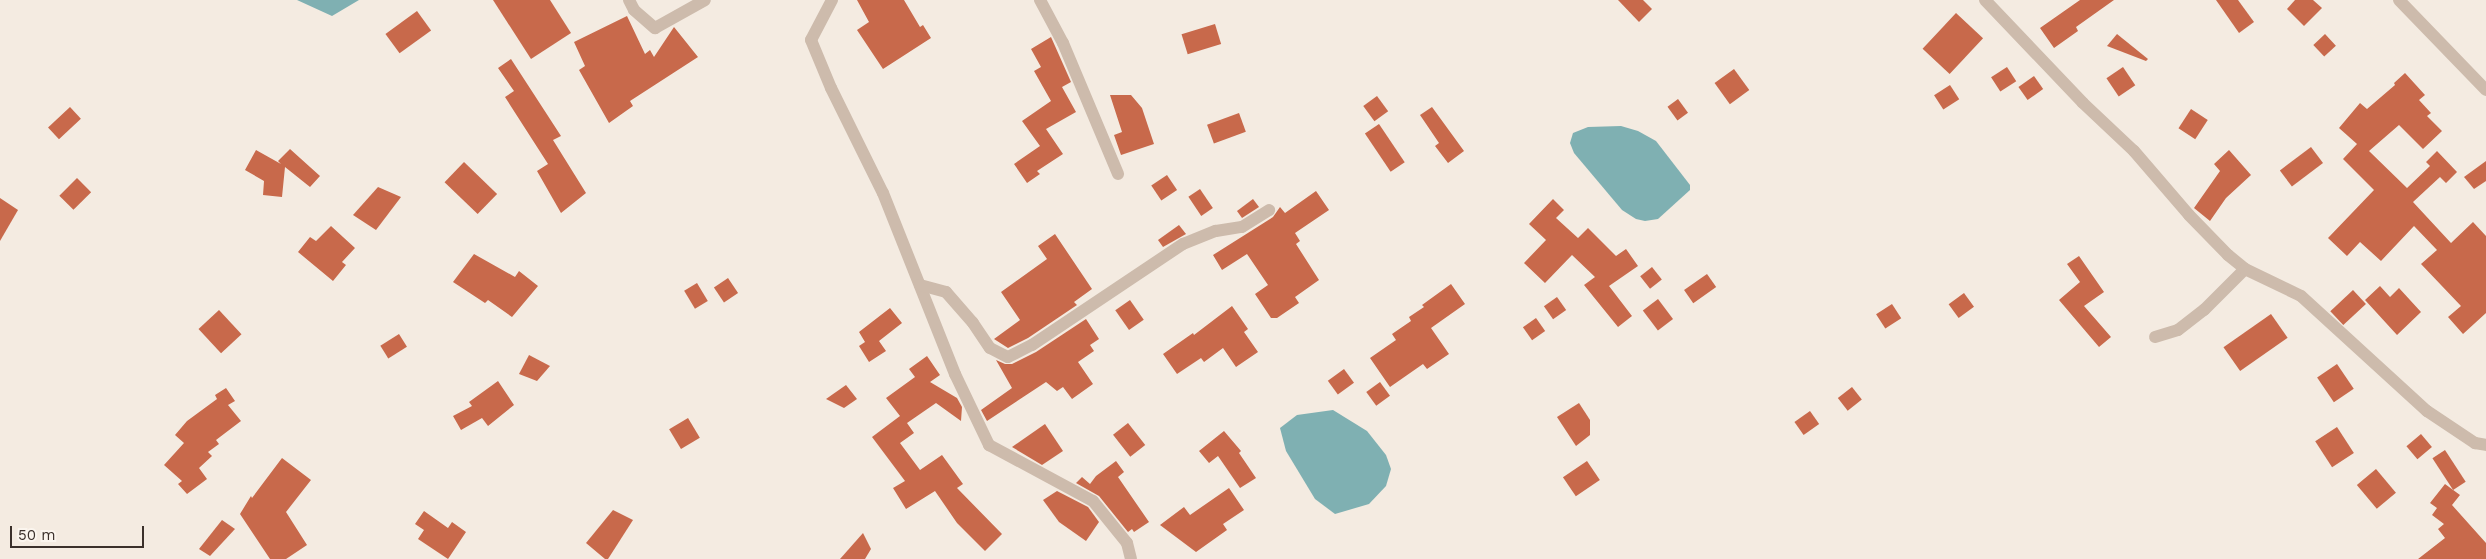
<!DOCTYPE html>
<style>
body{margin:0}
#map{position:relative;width:2486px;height:559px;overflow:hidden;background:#f4ebe1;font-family:"Work Sans",sans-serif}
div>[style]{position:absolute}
.water>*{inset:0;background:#7fb0b2}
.building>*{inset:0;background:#c8694b;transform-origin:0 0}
.street>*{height:12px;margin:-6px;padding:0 6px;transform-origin:6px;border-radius:6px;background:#cdbbac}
span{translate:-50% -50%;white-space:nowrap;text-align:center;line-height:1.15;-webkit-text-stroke:4px #fbf5ee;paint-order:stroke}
.scale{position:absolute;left:10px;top:526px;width:134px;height:22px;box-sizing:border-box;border:2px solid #3b302b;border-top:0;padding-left:6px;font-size:15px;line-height:18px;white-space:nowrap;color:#3b302b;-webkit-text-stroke:4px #fbf5ee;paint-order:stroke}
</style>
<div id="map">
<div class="water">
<div style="clip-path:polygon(297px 0,359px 0,332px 16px)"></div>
<div style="clip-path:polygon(1621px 126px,1638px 131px,1656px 141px,1690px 185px,1690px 190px,1658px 219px,1645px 221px,1636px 219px,1622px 210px,1574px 153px,1570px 143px,1573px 133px,1588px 127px)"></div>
<div style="clip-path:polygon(1333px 410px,1367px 431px,1386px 455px,1391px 469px,1386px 486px,1369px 504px,1335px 514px,1315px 499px,1286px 451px,1280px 428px,1297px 415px)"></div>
</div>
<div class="building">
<div style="clip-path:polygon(493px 0,550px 0,571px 33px,531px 59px)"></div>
<div style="clip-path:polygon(857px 0,904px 0,920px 27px,923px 25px,931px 38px,883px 69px,857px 30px,869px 22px)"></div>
<div style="clip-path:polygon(1618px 0,1643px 0,1652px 9px,1639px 22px)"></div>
<div style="clip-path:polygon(2080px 0,2114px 0,2076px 27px,2078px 31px,2054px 48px,2040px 28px)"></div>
<div style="clip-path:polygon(2216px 0,2238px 0,2254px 22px,2239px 33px)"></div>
<div style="clip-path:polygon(2295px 0,2313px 0,2322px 8px,2304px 26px,2287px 9px)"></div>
<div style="left:417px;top:11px;width:24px;height:39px;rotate:54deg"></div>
<div style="left:1956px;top:13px;width:37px;height:49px;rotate:43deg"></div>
<div style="clip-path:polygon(627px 16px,645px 54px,650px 50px,654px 57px,674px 27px,698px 57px,630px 101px,633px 106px,609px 123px,579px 70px,585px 66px,574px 42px)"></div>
<div style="left:1215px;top:24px;width:21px;height:35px;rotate:73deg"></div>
<div style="clip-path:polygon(2117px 34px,2148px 59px,2146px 61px,2107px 46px)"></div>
<div style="left:2325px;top:34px;width:16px;height:16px;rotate:47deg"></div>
<div style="clip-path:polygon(1051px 37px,1071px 82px,1062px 87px,1076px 112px,1046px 129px,1063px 154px,1037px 171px,1040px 174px,1027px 183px,1014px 164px,1040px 146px,1022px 121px,1051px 101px,1034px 71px,1041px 67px,1031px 49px)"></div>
<div style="clip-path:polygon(511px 59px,561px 136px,553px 140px,586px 193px,561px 213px,537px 171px,548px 164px,505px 97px,514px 91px,498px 68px)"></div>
<div style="left:2007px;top:67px;width:17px;height:19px;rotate:57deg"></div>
<div style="left:2123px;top:67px;width:22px;height:20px;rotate:56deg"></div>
<div style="left:1734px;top:69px;width:26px;height:24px;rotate:54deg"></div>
<div style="clip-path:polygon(2405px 73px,2425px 95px,2419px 100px,2431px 113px,2427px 116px,2442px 131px,2423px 149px,2399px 125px,2369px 151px,2407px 188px,2430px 166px,2426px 162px,2437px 151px,2457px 172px,2446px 183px,2440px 177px,2413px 202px,2451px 243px,2473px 222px,2486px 236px,2486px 313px,2463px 334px,2448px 317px,2461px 306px,2421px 264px,2437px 250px,2414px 226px,2381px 261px,2360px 242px,2347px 256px,2328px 238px,2374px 190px,2343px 159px,2357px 144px,2339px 128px,2360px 103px,2367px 109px,2395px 85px,2394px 83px)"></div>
<div style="left:2034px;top:76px;width:16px;height:19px;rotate:55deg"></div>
<div style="left:1950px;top:85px;width:17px;height:19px;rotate:57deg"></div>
<div style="clip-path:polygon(1110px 95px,1131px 95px,1142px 108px,1154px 144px,1121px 155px,1114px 135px,1122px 132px)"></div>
<div style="left:1377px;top:96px;width:19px;height:17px;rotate:54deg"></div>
<div style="left:1678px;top:99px;width:17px;height:13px;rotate:54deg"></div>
<div style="left:70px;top:107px;width:16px;height:30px;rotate:47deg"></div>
<div style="clip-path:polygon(1432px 107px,1464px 151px,1448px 163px,1435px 146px,1439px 143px,1420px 115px)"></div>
<div style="left:2191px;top:109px;width:20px;height:23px;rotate:33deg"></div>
<div style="left:1239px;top:113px;width:20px;height:34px;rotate:70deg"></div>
<div style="left:1379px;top:124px;width:46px;height:17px;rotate:56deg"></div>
<div style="left:2311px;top:147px;width:20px;height:39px;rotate:53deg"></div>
<div style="clip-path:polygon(290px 149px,320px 176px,310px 187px,285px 167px,282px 197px,263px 195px,264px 181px,245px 170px,256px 150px,281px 164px,278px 161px)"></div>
<div style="clip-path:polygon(2229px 150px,2251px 175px,2226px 198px,2210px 221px,2194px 208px,2220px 171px,2214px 164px)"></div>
<div style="clip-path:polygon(2486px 161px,2486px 181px,2474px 189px,2464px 177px)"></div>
<div style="left:464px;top:162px;width:46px;height:28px;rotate:44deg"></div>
<div style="left:1167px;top:175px;width:18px;height:19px;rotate:56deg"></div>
<div style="left:77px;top:178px;width:20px;height:25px;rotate:45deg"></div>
<div style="clip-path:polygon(378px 187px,401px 197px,376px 230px,353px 215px)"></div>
<div style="left:1200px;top:189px;width:23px;height:14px;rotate:56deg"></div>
<div style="clip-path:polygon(1316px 191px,1329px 210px,1295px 233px,1300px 241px,1296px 244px,1319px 280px,1295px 297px,1299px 303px,1277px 318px,1271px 318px,1255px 294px,1268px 285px,1247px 254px,1222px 270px,1213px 255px,1273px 217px,1280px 207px,1285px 213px)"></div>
<div style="clip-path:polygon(0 198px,18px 210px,0 241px)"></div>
<div style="clip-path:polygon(1253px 199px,1259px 207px,1242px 218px,1237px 211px)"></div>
<div style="clip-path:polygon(1553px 199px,1564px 210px,1556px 218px,1578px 238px,1588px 228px,1616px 256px,1626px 249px,1638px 266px,1609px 286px,1632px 316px,1618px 327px,1584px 285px,1595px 277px,1572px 255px,1545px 283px,1524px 263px,1546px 240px,1529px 224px)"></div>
<div style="clip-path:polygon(1179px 225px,1186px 234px,1163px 247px,1158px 240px)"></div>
<div style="clip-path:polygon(331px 226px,355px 248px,342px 262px,346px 265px,333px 281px,298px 252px,310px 237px,316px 241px)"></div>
<div style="clip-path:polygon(1055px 234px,1092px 289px,1074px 302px,1077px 305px,1028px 338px,1008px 348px,994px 339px,1020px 320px,1001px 292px,1047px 259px,1038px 246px)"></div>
<div style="clip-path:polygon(474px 254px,515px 277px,519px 271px,538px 286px,512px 317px,488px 300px,485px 303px,453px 282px)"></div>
<div style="clip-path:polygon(2079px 256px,2104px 292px,2084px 306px,2111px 337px,2099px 347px,2059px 300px,2080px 282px,2067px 264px)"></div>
<div style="left:1652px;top:267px;width:16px;height:15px;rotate:52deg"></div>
<div style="left:1707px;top:274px;width:16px;height:28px;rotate:55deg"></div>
<div style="left:728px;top:278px;width:18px;height:17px;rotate:56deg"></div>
<div style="left:697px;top:283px;width:21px;height:15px;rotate:59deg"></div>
<div style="clip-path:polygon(1451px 284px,1465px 304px,1431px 328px,1449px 354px,1427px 369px,1423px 364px,1390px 387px,1370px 358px,1396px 340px,1392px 334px,1411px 321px,1409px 317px,1424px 307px,1422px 305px)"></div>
<div style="clip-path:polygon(2380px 286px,2390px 297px,2399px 288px,2421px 312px,2397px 335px,2365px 300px)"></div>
<div style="left:2353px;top:290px;width:19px;height:31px;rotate:47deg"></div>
<div style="left:1964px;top:293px;width:17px;height:19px;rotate:54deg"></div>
<div style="left:1557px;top:297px;width:16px;height:16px;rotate:55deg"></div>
<div style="left:1658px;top:299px;width:25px;height:19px;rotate:53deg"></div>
<div style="left:1130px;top:300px;width:24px;height:18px;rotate:55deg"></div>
<div style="left:1892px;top:304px;width:17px;height:19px;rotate:57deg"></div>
<div style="clip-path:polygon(1232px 306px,1248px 329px,1244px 332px,1258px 352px,1236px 367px,1223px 348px,1204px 362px,1201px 358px,1177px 374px,1163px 354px,1193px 333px,1194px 335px)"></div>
<div style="clip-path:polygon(890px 308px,902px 323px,879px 341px,886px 351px,869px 362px,859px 346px,865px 342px,859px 332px)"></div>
<div style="left:219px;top:310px;width:33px;height:28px;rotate:47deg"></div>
<div style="left:2271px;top:314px;width:29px;height:58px;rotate:55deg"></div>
<div style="left:1536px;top:318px;width:16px;height:16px;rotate:55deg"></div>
<div style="clip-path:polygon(1086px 319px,1099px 339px,1090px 345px,1094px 351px,1078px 362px,1093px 384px,1072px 399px,1063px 387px,1057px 391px,1046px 382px,987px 421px,981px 410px,1012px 388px,996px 360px,1005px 364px,1012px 364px,1036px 352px)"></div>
<div style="left:399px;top:334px;width:15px;height:22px;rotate:58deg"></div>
<div style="clip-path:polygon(529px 355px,550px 366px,537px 381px,519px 374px)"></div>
<div style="clip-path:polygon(927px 356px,940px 375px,930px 382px,957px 398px,962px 407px,961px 421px,936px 403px,907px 423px,914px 433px,900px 443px,920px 470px,942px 455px,963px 484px,957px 488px,1002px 534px,985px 551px,957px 523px,935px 491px,906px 509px,893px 488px,905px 481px,872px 437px,900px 416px,886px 398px,915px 377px,909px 369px)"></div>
<div style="left:2337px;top:364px;width:30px;height:24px;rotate:56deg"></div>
<div style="left:1344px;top:369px;width:17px;height:20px;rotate:54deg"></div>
<div style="clip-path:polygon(498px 381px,514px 405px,488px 426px,482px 418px,461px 430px,453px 416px,472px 406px,469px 402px)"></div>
<div style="left:1380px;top:382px;width:17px;height:17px;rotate:54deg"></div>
<div style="clip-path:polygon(846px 385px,857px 399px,844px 408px,826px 399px)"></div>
<div style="left:1852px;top:387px;width:16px;height:18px;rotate:52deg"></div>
<div style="clip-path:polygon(226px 388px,235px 401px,228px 405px,241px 421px,216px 440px,219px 444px,208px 452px,212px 456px,199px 468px,207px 479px,187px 494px,178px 484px,182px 481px,164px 465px,184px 443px,175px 435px,187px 421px,217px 399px,215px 395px)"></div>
<div style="clip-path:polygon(1579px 403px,1590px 420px,1590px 435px,1576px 446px,1557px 417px)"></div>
<div style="left:1810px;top:411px;width:16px;height:19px;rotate:55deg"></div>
<div style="left:688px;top:418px;width:23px;height:22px;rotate:59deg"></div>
<div style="left:1128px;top:423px;width:28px;height:19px;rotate:52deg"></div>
<div style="clip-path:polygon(1045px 424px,1063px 451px,1042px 465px,1012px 447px)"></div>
<div style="left:2337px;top:427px;width:31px;height:26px;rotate:57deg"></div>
<div style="clip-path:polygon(1224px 431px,1241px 451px,1239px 453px,1256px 478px,1240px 488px,1218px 456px,1209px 463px,1199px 451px)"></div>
<div style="left:2421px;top:434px;width:17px;height:19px;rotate:50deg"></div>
<div style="left:2445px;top:450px;width:38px;height:15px;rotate:57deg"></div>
<div style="clip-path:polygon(282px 458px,311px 480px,286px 512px,307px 545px,286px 559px,270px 559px,240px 514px,251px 496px,252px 498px)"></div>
<div style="clip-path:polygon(1116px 461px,1124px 472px,1118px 477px,1149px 522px,1134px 532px,1132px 529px,1128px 532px,1099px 496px,1076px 483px,1082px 477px,1090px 484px,1096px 476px)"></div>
<div style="left:1587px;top:461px;width:23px;height:29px;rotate:56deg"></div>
<div style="left:2376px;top:469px;width:31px;height:25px;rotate:50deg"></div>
<div style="clip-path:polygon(2445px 484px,2460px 495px,2452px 505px,2486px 543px,2486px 559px,2418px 559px,2445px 538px,2438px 529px,2444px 524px,2432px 515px,2437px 508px,2430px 503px)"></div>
<div style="clip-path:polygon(1229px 488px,1244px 510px,1223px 524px,1227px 530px,1196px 552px,1160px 525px,1184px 507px,1190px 515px)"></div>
<div style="clip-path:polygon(1057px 491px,1088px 507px,1099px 522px,1086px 541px,1059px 522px,1043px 500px)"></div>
<div style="clip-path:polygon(613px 510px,633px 520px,608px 559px,605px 559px,586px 543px)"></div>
<div style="clip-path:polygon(424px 511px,448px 528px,452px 522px,466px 532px,448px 559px,418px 539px,424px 530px,415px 524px)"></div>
<div style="clip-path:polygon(222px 520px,235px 529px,210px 556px,199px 549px)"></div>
<div style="clip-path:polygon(863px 533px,871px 549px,865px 559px,840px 559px)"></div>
</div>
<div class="street">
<div style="left:629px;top:0;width:11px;rotate:63deg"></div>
<div style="left:634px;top:10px;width:28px;rotate:41deg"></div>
<div style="left:655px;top:28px;width:57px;rotate:-29.2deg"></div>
<div style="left:832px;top:0;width:45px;rotate:117.7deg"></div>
<div style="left:811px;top:40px;width:52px;rotate:67.4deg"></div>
<div style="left:831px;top:88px;width:117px;rotate:63.7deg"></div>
<div style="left:883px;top:193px;width:195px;rotate:68.3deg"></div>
<div style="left:955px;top:374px;width:79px;rotate:64.4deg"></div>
<div style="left:989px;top:445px;width:118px;rotate:28.3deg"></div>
<div style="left:1093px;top:501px;width:54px;rotate:51deg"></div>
<div style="left:1127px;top:543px;width:16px;rotate:76deg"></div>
<div style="left:1040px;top:0;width:49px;rotate:61.9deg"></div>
<div style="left:1063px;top:43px;width:142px;rotate:67.2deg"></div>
<div style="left:1985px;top:0;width:142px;rotate:46.4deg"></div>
<div style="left:2083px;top:103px;width:70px;rotate:43.3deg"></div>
<div style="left:2134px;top:151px;width:84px;rotate:49.3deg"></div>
<div style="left:2189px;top:215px;width:56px;rotate:45.7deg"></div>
<div style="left:2228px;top:255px;width:22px;rotate:39deg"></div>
<div style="left:2399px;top:0;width:125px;rotate:46deg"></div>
<div style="left:920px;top:285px;width:27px;rotate:15deg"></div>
<div style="left:946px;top:292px;width:41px;rotate:48.9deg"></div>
<div style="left:973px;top:323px;width:30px;rotate:56deg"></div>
<div style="left:990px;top:348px;width:20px;rotate:27deg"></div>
<div style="left:1008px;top:357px;width:27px;rotate:-27deg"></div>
<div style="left:1032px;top:345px;width:182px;rotate:-33.8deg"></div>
<div style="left:1183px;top:244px;width:35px;rotate:-22deg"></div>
<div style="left:1216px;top:231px;width:26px;rotate:-9deg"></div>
<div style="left:1242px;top:227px;width:32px;rotate:-32deg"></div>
<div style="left:2155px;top:337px;width:24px;rotate:-17deg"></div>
<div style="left:2178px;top:330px;width:33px;rotate:-38deg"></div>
<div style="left:2204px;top:310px;width:58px;rotate:-45deg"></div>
<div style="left:2245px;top:269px;width:62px;rotate:25.7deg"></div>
<div style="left:2301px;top:296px;width:171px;rotate:42.4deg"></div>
<div style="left:2427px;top:411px;width:58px;rotate:33.7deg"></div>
<div style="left:2475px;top:443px;width:11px;rotate:10deg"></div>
</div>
<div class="scale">50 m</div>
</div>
